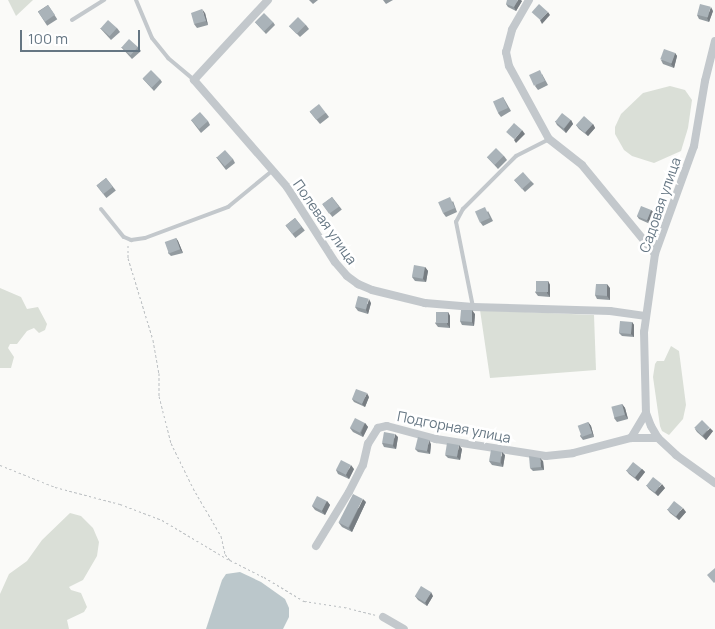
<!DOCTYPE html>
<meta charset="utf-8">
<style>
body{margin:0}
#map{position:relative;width:715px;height:629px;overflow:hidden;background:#fafaf8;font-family:Manrope,sans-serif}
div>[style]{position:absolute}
.green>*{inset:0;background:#dadfd7}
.water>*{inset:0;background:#bbc7cb}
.path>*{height:1px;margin-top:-0.5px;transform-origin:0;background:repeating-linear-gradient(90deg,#bbbfc2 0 2.5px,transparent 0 5px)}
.lane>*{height:4px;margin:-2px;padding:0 2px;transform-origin:2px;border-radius:2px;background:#c3c8cc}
.street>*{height:8px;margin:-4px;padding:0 4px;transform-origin:4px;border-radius:4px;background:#c3c8cc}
.wall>*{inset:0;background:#929a9f;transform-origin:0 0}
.shaded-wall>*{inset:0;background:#777d82}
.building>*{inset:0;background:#aab3b9;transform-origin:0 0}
span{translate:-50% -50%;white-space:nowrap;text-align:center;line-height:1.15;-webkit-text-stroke:5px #fff;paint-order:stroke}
.street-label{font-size:14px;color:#657683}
.scale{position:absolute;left:20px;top:30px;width:120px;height:22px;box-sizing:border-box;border:2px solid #657683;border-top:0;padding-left:6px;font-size:15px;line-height:18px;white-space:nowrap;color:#657683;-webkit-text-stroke:4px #fff;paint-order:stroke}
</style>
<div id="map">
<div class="green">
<div style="clip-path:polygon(8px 0,33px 0,16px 16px)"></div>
<div style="clip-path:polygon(670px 86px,685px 90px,692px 100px,688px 128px,681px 151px,654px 163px,632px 156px,624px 150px,615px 134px,615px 127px,621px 114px,643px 93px)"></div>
<div style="clip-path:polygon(0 288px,21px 297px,27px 309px,38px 307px,47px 324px,45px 330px,39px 333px,34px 328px,27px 331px,17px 344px,10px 344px,8px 348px,14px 357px,11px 368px,0 368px)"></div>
<div style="clip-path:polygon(480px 310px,594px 315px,596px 370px,490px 378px)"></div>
<div style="clip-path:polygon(671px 346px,679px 351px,686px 405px,683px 419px,669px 435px,662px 431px,660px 426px,653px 377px,655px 364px,657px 361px,664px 361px)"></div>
<div style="clip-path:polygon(70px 513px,81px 516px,93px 528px,99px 542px,97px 556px,83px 580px,69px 587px,71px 590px,81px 593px,87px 607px,84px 612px,67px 620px,69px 629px,0 629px,0 594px,9px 574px,27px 561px,42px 540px)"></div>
</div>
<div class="water">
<div style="clip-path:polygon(240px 572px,261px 582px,285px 599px,289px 608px,289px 617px,283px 629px,206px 629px,222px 580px,226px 574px)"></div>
</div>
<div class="path">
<div style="left:128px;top:245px;width:13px;rotate:90deg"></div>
<div style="left:128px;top:258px;width:86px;rotate:73deg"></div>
<div style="left:153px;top:340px;width:34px;rotate:80deg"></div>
<div style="left:159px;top:373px;width:23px;rotate:90deg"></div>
<div style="left:159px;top:396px;width:49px;rotate:75.7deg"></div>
<div style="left:171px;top:443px;width:50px;rotate:63.9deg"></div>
<div style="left:193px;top:488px;width:56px;rotate:59.7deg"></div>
<div style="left:221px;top:536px;width:18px;rotate:77deg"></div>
<div style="left:225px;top:554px;width:8px;rotate:50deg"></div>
<div style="left:230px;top:560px;width:38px;rotate:27deg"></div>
<div style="left:264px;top:577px;width:47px;rotate:31deg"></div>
<div style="left:304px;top:601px;width:40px;rotate:8.5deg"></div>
<div style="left:344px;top:607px;width:32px;rotate:14deg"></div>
<div style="left:0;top:465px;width:59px;rotate:21.8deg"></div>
<div style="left:55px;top:487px;width:67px;rotate:14.7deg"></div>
<div style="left:120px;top:504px;width:45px;rotate:20.9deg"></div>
<div style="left:162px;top:520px;width:78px;rotate:30.8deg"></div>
</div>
<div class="lane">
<div style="left:136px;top:0;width:41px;rotate:67.2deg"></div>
<div style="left:152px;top:38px;width:26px;rotate:51deg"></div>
<div style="left:168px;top:58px;width:34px;rotate:40deg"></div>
<div style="left:72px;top:20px;width:38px;rotate:-32deg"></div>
<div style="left:101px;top:209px;width:36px;rotate:51deg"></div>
<div style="left:124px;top:237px;width:8px;rotate:23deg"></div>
<div style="left:131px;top:240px;width:14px;rotate:-8deg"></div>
<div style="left:145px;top:238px;width:89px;rotate:-20.5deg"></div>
<div style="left:228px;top:207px;width:58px;rotate:-39.4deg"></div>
<div style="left:473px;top:307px;width:87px;rotate:-101.3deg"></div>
<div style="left:456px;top:222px;width:15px;rotate:-62deg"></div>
<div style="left:463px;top:209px;width:75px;rotate:-45deg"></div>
<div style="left:516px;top:156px;width:37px;rotate:-27deg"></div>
</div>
<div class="street">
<div style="left:268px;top:0;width:109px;rotate:132.8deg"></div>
<div style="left:194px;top:80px;width:142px;rotate:49deg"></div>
<div style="left:287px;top:187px;width:89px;rotate:57.4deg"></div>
<div style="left:335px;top:262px;width:18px;rotate:49deg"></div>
<div style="left:347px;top:276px;width:14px;rotate:36deg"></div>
<div style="left:358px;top:284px;width:15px;rotate:23deg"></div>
<div style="left:372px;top:290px;width:55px;rotate:13.8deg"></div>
<div style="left:425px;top:303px;width:48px;rotate:4.8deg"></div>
<div style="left:473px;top:307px;width:137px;rotate:1.7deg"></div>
<div style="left:610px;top:311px;width:35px;rotate:8deg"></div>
<div style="left:529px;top:0;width:34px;rotate:120deg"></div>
<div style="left:512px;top:30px;width:23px;rotate:105deg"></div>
<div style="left:506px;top:52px;width:14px;rotate:78deg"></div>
<div style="left:509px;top:66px;width:83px;rotate:61.3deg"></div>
<div style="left:549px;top:139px;width:42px;rotate:38.2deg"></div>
<div style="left:582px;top:165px;width:115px;rotate:50.6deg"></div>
<div style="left:715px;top:41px;width:41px;rotate:104deg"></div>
<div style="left:705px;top:81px;width:66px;rotate:99.6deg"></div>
<div style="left:694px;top:146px;width:115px;rotate:109.9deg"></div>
<div style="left:655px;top:254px;width:79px;rotate:98deg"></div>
<div style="left:644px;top:332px;width:81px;rotate:88.6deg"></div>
<div style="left:646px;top:413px;width:14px;rotate:69deg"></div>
<div style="left:651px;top:426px;width:14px;rotate:60deg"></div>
<div style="left:658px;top:438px;width:25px;rotate:43deg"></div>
<div style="left:676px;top:455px;width:48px;rotate:35.7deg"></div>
<div style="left:631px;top:438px;width:29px;rotate:-59deg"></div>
<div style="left:316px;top:546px;width:63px;rotate:-58.6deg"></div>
<div style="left:349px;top:492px;width:30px;rotate:-63deg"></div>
<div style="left:363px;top:465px;width:22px;rotate:-77deg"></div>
<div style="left:368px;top:444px;width:19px;rotate:-58deg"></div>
<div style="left:378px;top:428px;width:9px;rotate:-13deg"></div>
<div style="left:387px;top:426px;width:51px;rotate:14.9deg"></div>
<div style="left:436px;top:439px;width:111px;rotate:8.8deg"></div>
<div style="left:546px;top:456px;width:27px;rotate:-6deg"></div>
<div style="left:573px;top:453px;width:60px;rotate:-14.5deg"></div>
<div style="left:631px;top:438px;width:27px"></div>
<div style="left:383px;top:617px;width:24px;rotate:30deg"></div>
</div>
<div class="wall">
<div style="clip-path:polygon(309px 0,318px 0,313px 4px)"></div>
<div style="clip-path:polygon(383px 0,393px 0,386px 4px)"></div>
<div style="clip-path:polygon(522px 1px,516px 11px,508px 7px,506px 4px)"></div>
<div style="left:48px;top:5px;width:17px;height:12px;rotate:57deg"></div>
<div style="clip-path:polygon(713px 11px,709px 22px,699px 19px,697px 15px)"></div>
<div style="clip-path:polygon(205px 13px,208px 25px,197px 28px,194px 24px)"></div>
<div style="clip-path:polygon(255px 22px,273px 22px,275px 25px,266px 34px)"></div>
<div style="clip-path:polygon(306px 25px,309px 29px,300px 37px,289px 26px)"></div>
<div style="clip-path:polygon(100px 28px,117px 28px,120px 32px,111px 40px)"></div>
<div style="clip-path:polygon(121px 47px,138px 47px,141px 51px,132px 59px)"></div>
<div style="clip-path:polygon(675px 53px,677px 56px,674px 68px,663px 64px,661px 60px)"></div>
<div style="clip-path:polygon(542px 74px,548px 85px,538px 90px,535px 86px)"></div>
<div style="clip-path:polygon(143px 79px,160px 79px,162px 82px,154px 91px)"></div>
<div style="clip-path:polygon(503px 97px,511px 111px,501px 117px,498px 113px)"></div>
<div style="clip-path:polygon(310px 112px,326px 113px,329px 117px,320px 124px)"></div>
<div style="clip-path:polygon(191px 120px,208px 121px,210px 125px,201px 133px)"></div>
<div style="clip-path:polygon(571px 120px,573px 124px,566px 133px,557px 125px,555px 121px)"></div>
<div style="clip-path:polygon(593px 124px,595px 128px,588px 136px,579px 129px,576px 125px)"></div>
<div style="clip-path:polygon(504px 156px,507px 160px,498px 169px,487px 157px)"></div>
<div style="clip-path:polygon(216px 157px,233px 159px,235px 163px,226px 170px)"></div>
<div style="left:106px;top:178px;width:16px;height:12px;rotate:52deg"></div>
<div style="clip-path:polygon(514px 180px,531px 181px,534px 184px,525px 192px)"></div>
<div style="left:332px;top:197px;width:16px;height:12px;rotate:52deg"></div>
<div style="clip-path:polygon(453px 201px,457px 212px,446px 217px,443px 213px)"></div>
<div style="clip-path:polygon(651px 210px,654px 213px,650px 224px,639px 219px,637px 216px)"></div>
<div style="clip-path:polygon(488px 211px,493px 221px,483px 226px,480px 222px)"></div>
<div style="left:295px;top:218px;width:16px;height:12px;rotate:52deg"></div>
<div style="clip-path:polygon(176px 238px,178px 241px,183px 253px,171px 256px,168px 253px)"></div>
<div style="clip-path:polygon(425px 267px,428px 271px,426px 282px,415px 281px,412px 277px)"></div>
<div style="clip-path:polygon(548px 281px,550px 285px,550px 297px,538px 296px,535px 292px)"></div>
<div style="clip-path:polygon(610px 288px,610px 300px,597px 299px,595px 295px)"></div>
<div style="clip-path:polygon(371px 303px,368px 314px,358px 311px,355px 307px)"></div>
<div style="clip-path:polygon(448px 312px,450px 316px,450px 328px,438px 327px,435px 323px)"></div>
<div style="clip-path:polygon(475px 314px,474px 326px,462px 325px,460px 321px)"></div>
<div style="clip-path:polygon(632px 322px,634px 325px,634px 337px,622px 336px,619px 333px)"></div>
<div style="clip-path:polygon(369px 397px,365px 407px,354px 402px,352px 399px)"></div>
<div style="clip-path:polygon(622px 404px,625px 408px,628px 419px,617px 422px,614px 418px)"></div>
<div style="clip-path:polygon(588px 422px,591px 426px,594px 437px,583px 440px,580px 436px)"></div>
<div style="clip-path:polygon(365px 423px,368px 427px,363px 437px,353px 432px,350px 428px)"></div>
<div style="clip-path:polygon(695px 429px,713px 431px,706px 440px,697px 432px)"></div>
<div style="clip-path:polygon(398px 437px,396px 449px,384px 447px,382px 443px)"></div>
<div style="clip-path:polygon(431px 444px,430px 454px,418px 452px,415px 449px)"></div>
<div style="clip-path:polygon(462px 449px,460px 460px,448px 458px,445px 455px)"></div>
<div style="clip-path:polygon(505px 455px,503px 467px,492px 465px,489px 461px)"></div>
<div style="clip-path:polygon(543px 461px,544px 470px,533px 471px,530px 468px)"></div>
<div style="clip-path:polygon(354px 469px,349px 479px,338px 474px,336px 470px)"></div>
<div style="clip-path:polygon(642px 469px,645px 472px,638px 481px,629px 474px,626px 470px)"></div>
<div style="clip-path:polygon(646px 485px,665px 488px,658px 496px,649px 489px)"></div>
<div style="clip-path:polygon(327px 501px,330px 505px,325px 515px,315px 510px,312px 506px)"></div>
<div style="clip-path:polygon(366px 502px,352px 532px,342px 527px,339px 523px)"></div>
<div style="clip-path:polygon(667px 509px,686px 512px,679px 520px,670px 513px)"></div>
<div style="clip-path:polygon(415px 596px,433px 596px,427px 606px,418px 600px)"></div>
</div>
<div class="shaded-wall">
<div style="clip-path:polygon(518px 0,521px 0,522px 1px,516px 11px,514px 7px)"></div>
<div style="clip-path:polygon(711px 7px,713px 11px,709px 22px,707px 18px)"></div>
<div style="clip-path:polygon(202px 9px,205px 13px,208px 25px,206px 21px)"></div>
<div style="clip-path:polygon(548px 12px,550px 15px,542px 24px,540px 20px)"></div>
<div style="clip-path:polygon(675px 53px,677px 56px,674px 68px,671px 64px)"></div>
<div style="clip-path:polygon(571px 120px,573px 124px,566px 133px,564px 129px)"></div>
<div style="clip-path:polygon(593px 124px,595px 128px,588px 136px,585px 132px)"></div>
<div style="clip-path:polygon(522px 130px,525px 134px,516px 143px,514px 140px)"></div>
<div style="clip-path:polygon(651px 210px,654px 213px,650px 224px,647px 220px)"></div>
<div style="clip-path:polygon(176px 238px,178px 241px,183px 253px,180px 249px)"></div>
<div style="clip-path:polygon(425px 267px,428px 271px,426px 282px,423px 279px)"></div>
<div style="clip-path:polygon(548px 281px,550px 285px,550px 297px,547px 293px)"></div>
<div style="clip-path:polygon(607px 284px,610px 288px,610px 300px,607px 296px)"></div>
<div style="clip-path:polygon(369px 299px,371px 303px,368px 314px,366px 310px)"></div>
<div style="clip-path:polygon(472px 310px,475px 314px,474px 326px,472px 322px)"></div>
<div style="clip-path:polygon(448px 312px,450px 316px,450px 328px,447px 324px)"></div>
<div style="clip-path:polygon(632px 322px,634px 325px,634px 337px,631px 334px)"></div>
<div style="clip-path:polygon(367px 393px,369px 397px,365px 407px,362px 404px)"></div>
<div style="clip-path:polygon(622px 404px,625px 408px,628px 419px,625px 415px)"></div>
<div style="clip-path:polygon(588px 422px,591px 426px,594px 437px,592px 433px)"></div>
<div style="clip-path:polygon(365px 423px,368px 427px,363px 437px,361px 433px)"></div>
<div style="clip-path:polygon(710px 428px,713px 431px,706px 440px,703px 436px)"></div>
<div style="clip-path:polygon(395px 434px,398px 437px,396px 449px,393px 446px)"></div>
<div style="clip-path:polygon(429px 440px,431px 444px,430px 454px,427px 451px)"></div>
<div style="clip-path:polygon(459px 445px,462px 449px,460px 460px,457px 457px)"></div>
<div style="clip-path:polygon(502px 452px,505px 455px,503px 467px,501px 463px)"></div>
<div style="clip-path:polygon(540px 458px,543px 461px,544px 470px,541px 467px)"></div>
<div style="clip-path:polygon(351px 465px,354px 469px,349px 479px,346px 475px)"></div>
<div style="clip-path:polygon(642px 469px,645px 472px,638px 481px,635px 477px)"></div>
<div style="clip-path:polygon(662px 484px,665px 488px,658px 496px,655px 492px)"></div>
<div style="clip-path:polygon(363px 499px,366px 502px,352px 532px,349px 528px)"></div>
<div style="clip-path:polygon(327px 501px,330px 505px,325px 515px,322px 511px)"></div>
<div style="clip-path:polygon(683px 508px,686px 512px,679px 520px,676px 516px)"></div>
<div style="clip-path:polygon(431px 592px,433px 596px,427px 606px,425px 602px)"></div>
</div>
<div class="building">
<div style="clip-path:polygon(507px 0,518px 0,514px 7px,506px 4px)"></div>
<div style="left:539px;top:4px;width:12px;height:11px;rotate:42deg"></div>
<div style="left:700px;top:4px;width:11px;height:11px;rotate:15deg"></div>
<div style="left:48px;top:5px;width:12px;height:12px;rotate:55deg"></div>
<div style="clip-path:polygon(202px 9px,206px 21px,194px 24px,191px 13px)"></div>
<div style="left:264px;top:13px;width:13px;height:13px;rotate:45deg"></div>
<div style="left:298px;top:17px;width:11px;height:13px;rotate:45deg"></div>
<div style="left:108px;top:20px;width:12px;height:11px;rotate:42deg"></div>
<div style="left:129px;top:39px;width:12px;height:11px;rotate:42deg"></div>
<div style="left:664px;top:49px;width:12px;height:11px;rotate:20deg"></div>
<div style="left:151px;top:70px;width:13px;height:12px;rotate:45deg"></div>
<div style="left:540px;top:70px;width:12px;height:12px;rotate:66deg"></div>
<div style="left:503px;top:97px;width:12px;height:11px;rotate:66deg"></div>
<div style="left:319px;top:104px;width:11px;height:12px;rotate:52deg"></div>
<div style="left:200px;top:112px;width:12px;height:12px;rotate:48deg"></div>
<div style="left:562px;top:113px;width:11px;height:11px;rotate:38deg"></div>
<div style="left:584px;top:116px;width:12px;height:12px;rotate:42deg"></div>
<div style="left:514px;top:123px;width:11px;height:12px;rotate:41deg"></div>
<div style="left:496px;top:148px;width:11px;height:13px;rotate:45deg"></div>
<div style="left:225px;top:150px;width:12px;height:11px;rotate:48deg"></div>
<div style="left:523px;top:172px;width:12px;height:12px;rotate:48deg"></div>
<div style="left:106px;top:178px;width:11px;height:12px;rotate:52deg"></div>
<div style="left:332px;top:197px;width:12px;height:12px;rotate:55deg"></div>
<div style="left:450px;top:197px;width:12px;height:13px;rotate:66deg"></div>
<div style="left:641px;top:206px;width:11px;height:11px;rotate:22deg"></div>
<div style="left:485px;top:207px;width:12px;height:11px;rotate:66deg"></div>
<div style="left:295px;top:218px;width:11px;height:12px;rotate:52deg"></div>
<div style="left:176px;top:238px;width:12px;height:12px;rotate:70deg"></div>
<div style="left:414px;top:265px;width:11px;height:12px;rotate:10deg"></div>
<div style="left:536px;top:281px;width:12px;height:11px"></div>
<div style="clip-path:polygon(596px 284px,607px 284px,607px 296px,595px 295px)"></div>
<div style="left:358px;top:296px;width:11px;height:11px;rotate:15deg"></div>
<div style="clip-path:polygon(461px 310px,472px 310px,472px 322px,460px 321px)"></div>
<div style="left:436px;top:312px;width:12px;height:11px"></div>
<div style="left:620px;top:321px;width:12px;height:12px;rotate:5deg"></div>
<div style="clip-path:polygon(356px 389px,367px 393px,362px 404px,352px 399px)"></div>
<div style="left:622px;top:404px;width:11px;height:11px;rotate:75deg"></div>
<div style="left:355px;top:418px;width:11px;height:11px;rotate:27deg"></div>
<div style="left:702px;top:420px;width:11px;height:11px;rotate:45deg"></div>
<div style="left:588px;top:422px;width:12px;height:11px;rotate:70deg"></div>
<div style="left:384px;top:432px;width:11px;height:11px;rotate:10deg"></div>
<div style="clip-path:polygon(418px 437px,429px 440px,427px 451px,415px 449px)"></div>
<div style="left:447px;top:443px;width:12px;height:12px;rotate:9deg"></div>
<div style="left:491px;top:450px;width:11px;height:11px;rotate:10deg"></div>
<div style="clip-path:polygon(529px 456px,540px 458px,541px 467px,530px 468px)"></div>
<div style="left:341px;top:460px;width:11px;height:11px;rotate:27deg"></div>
<div style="left:633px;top:462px;width:11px;height:11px;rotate:38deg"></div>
<div style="left:653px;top:477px;width:11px;height:11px;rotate:38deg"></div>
<div style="left:353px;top:494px;width:11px;height:32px;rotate:27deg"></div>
<div style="left:317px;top:496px;width:11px;height:11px;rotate:27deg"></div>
<div style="left:674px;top:501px;width:11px;height:11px;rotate:38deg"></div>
<div style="clip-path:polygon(715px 568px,715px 582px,714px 583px,707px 575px)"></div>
<div style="left:421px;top:586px;width:12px;height:12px;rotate:31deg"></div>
</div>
<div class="street-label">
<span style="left:660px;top:205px;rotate:-71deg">Садовая улица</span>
<span style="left:325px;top:222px;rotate:55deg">Полевая улица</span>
<span style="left:454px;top:427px;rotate:11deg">Подгорная улица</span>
</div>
<div class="scale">100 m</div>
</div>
